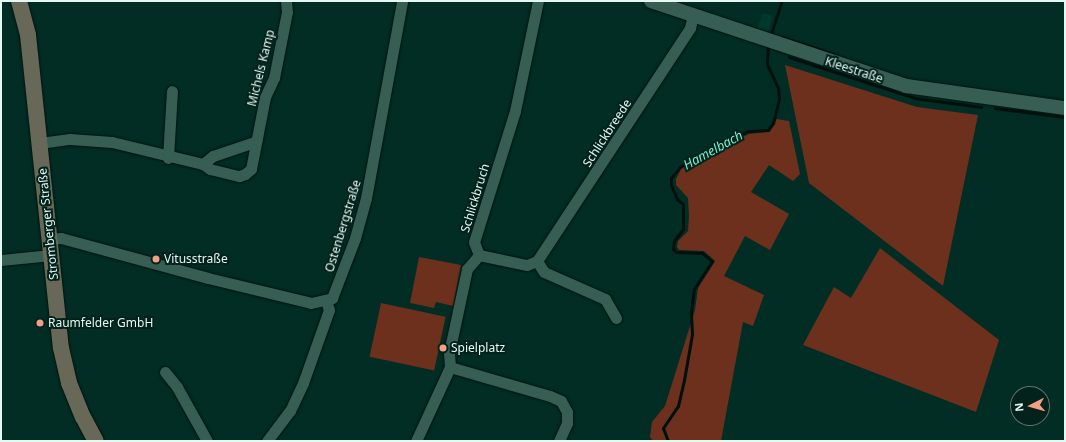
<!DOCTYPE html>
<meta charset="utf-8">
<style>
body{margin:0}
#map{position:relative;width:1066px;height:442px;overflow:hidden;background:#022d24;font-family:"Noto Sans",sans-serif}
div>[style]{position:absolute}
.built>*{inset:0;background:#00382d}
.green>*{inset:0;background:#6c301d;transform-origin:0 0}
.stream>*{height:3px;margin:-1.5px;padding:0 1.5px;transform-origin:1.5px;border-radius:1.5px;background:#00110b}
.roads{filter:drop-shadow(0 0 1px #01130e) drop-shadow(0 0 1px #01130e)}
.minor>*{height:11px;margin:-5.5px;padding:0 5.5px;transform-origin:5.5px;border-radius:5.5px;background:#365e53}
.tertiary>*{height:14px;margin:-7px;padding:0 7px;transform-origin:7px;border-radius:7px;background:#365e53}
.secondary>*{height:16px;margin:-8px;padding:0 8px;transform-origin:8px;border-radius:8px;background:#686858}
.dots>*{width:11px;height:11px;translate:-50% -50%;box-sizing:border-box;border:2px solid #03221b;border-radius:50%}
span{translate:-50% -50%;white-space:nowrap;text-align:center;line-height:1.15;-webkit-text-stroke:4px #03221b;paint-order:stroke}
.street-label{font-size:12px;color:#e3f9f2}
.poi-label{font-size:12px;color:#e3f9f2}
.left{translate:0 -50%;text-align:left}
.water-label{font-size:13px;color:#73f3d4;font-style:italic}
.frame{position:absolute;inset:0;border:2px solid #e3f9f2;pointer-events:none}
.north{position:absolute;left:1010px;top:386px;width:40px;height:40px;box-sizing:border-box;background:#03221b;border:1px solid #5d7871;border-radius:50%;rotate:264deg;font-size:11px;font-weight:700;line-height:16px;text-align:center;color:#e3f9f2}
.north::after{content:'';display:block;margin:auto;width:14px;height:18px;background:#f39f84;clip-path:polygon(50% 0,100% 100%,50% 72%,0 100%)}
</style>
<div id="map">
<div class="built">
<div style="clip-path:polygon(763px 13px,773px 16px,768px 32px,757px 28px)"></div>
</div>
<div class="green">
<div style="clip-path:polygon(785px 65px,917px 107px,978px 115px,943px 286px,809px 183px)"></div>
<div style="clip-path:polygon(777px 119px,789px 121px,800px 174px,793px 181px,769px 165px,751px 192px,789px 214px,770px 250px,745px 236px,724px 276px,764px 295px,753px 326px,743px 322px,721px 441px,653px 441px,650px 437px,652px 422px,665px 406px,695px 310px,698px 288px,715px 261px,704px 251px,679px 250px,677px 247px,678px 241px,688px 231px,689px 216px,688px 198px,676px 185px,676px 179px,681px 169px,694px 160px,749px 134px,767px 132px)"></div>
<div style="clip-path:polygon(880px 248px,999px 340px,976px 412px,803px 345px,834px 287px,851px 298px)"></div>
<div style="clip-path:polygon(419px 257px,461px 265px,453px 306px,436px 302px,434px 308px,410px 303px)"></div>
<div style="left:381px;top:303px;width:66px;height:55px;rotate:12deg"></div>
</div>
<div class="stream">
<div style="left:770px;top:37px;width:38px;rotate:-72deg"></div>
<div style="left:782px;top:37px;width:54px;rotate:18.4deg"></div>
<div style="left:789px;top:57px;width:133px;rotate:18deg"></div>
<div style="left:915px;top:98px;width:67px;rotate:7.8deg"></div>
<div style="left:1057px;top:100px;width:8px;rotate:7deg"></div>
<div style="left:995px;top:108px;width:71px;rotate:7.3deg"></div>
<div style="left:668px;top:441px;width:14px;rotate:-111deg"></div>
<div style="left:663px;top:428px;width:27px;rotate:-56deg"></div>
<div style="left:678px;top:406px;width:27px;rotate:-77deg"></div>
<div style="left:684px;top:380px;width:47px;rotate:-80.1deg"></div>
<div style="left:692px;top:334px;width:22px;rotate:-93deg"></div>
<div style="left:691px;top:312px;width:23px;rotate:-83deg"></div>
<div style="left:694px;top:289px;width:33px;rotate:-57deg"></div>
<div style="left:712px;top:261px;width:13px;rotate:-141deg"></div>
<div style="left:702px;top:253px;width:26px;rotate:-178deg"></div>
<div style="left:676px;top:252px;width:4px;rotate:-135deg"></div>
<div style="left:673px;top:249px;width:8px;rotate:-83deg"></div>
<div style="left:674px;top:241px;width:15px;rotate:-53deg"></div>
<div style="left:683px;top:229px;width:25px;rotate:-90deg"></div>
<div style="left:683px;top:204px;width:8px;rotate:-140deg"></div>
<div style="left:677px;top:199px;width:15px;rotate:-113deg"></div>
<div style="left:671px;top:185px;width:7px;rotate:-90deg"></div>
<div style="left:671px;top:178px;width:14px;rotate:-51deg"></div>
<div style="left:680px;top:167px;width:34px;rotate:-32deg"></div>
<div style="left:709px;top:149px;width:43px;rotate:-24.8deg"></div>
<div style="left:748px;top:131px;width:20px;rotate:-3deg"></div>
<div style="left:768px;top:130px;width:9px;rotate:-54deg"></div>
<div style="left:773px;top:123px;width:25px;rotate:-76deg"></div>
<div style="left:779px;top:99px;width:11px;rotate:-95deg"></div>
<div style="left:778px;top:88px;width:26px;rotate:-115deg"></div>
<div style="left:767px;top:64px;width:19px;rotate:-87deg"></div>
</div>
<div class="roads">
<div class="minor">
<div style="left:40px;top:143px;width:30px;rotate:-8deg"></div>
<div style="left:70px;top:139px;width:42px;rotate:4.1deg"></div>
<div style="left:112px;top:142px;width:94px;rotate:13.6deg"></div>
<div style="left:203px;top:164px;width:9px;rotate:36deg"></div>
<div style="left:210px;top:169px;width:30px;rotate:14deg"></div>
<div style="left:239px;top:176px;width:6px;rotate:-18deg"></div>
<div style="left:245px;top:174px;width:8px;rotate:-40deg"></div>
<div style="left:251px;top:169px;width:73px;rotate:-79deg"></div>
<div style="left:265px;top:97px;width:21px;rotate:-65deg"></div>
<div style="left:274px;top:78px;width:67px;rotate:-78.9deg"></div>
<div style="left:287px;top:12px;width:11px;rotate:-95deg"></div>
<div style="left:168px;top:158px;width:67px;rotate:-86.6deg"></div>
<div style="left:203px;top:164px;width:13px;rotate:-39deg"></div>
<div style="left:213px;top:156px;width:46px;rotate:-18.8deg"></div>
<div style="left:49px;top:239px;width:12px;rotate:-5deg"></div>
<div style="left:61px;top:238px;width:152px;rotate:15.2deg"></div>
<div style="left:208px;top:278px;width:106px;rotate:13.6deg"></div>
<div style="left:311px;top:303px;width:22px;rotate:-13deg"></div>
<div style="left:332px;top:298px;width:64px;rotate:-69deg"></div>
<div style="left:355px;top:238px;width:41px;rotate:-74.6deg"></div>
<div style="left:366px;top:198px;width:200px;rotate:-79.6deg"></div>
<div style="left:479px;top:255px;width:49px;rotate:11.8deg"></div>
<div style="left:527px;top:265px;width:11px;rotate:-22deg"></div>
<div style="left:537px;top:261px;width:279px;rotate:-56.7deg"></div>
<div style="left:690px;top:28px;width:13px;rotate:-77deg"></div>
<div style="left:479px;top:255px;width:14px;rotate:-111deg"></div>
<div style="left:474px;top:242px;width:137px;rotate:-72.6deg"></div>
<div style="left:515px;top:111px;width:112px;rotate:-78.2deg"></div>
<div style="left:1px;top:260px;width:50px;rotate:-5.7deg"></div>
<div style="left:537px;top:261px;width:13px;rotate:58deg"></div>
<div style="left:544px;top:272px;width:67px;rotate:23.9deg"></div>
<div style="left:605px;top:299px;width:22px;rotate:60deg"></div>
<div style="left:450px;top:367px;width:104px;rotate:16.2deg"></div>
<div style="left:550px;top:396px;width:12px;rotate:24deg"></div>
<div style="left:561px;top:401px;width:13px;rotate:61deg"></div>
<div style="left:567px;top:412px;width:11px;rotate:90deg"></div>
<div style="left:567px;top:423px;width:20px;rotate:114deg"></div>
<div style="left:165px;top:372px;width:19px;rotate:51deg"></div>
<div style="left:177px;top:387px;width:62px;rotate:60.9deg"></div>
<div style="left:267px;top:441px;width:38px;rotate:-53deg"></div>
<div style="left:290px;top:411px;width:31px;rotate:-65deg"></div>
<div style="left:303px;top:383px;width:77px;rotate:-70.4deg"></div>
<div style="left:329px;top:310px;width:9px;rotate:-108deg"></div>
<div style="left:416px;top:441px;width:81px;rotate:-65.3deg"></div>
<div style="left:450px;top:367px;width:14px;rotate:-94deg"></div>
<div style="left:449px;top:353px;width:86px;rotate:-77.9deg"></div>
<div style="left:467px;top:269px;width:18px;rotate:-49deg"></div>
</div>
<div class="tertiary">
<div style="left:651px;top:1px;width:269px;rotate:18.4deg"></div>
<div style="left:906px;top:86px;width:161px;rotate:7.9deg"></div>
</div>
<div class="secondary">
<div style="left:19px;top:1px;width:35px;rotate:75deg"></div>
<div style="left:28px;top:35px;width:315px;rotate:84deg"></div>
<div style="left:61px;top:348px;width:36px;rotate:77deg"></div>
<div style="left:69px;top:383px;width:37px;rotate:68deg"></div>
<div style="left:83px;top:417px;width:27px;rotate:62deg"></div>
</div>
</div>
<div class="dots">
<div style="left:156px;top:259px;background:#f39f84"></div>
<div style="left:40px;top:323px;background:#f39f84"></div>
<div style="left:443px;top:348px;background:#f39f84"></div>
</div>
<div class="street-label">
<span style="left:261px;top:68px;rotate:-76deg">Michels Kamp</span>
<span style="left:854px;top:70px;rotate:18deg">Kleestraße</span>
<span style="left:607px;top:133px;rotate:-57deg">Schlickbreede</span>
<span style="left:475px;top:198px;rotate:-73deg">Schlickbruch</span>
<span style="left:48px;top:224px;rotate:-96deg">Stromberger Straße</span>
<span style="left:343px;top:226px;rotate:-73deg">Ostenbergstraße</span>
</div>
<div class="poi-label">
<span class="left" style="left:164px;top:259px">Vitusstraße</span>
<span class="left" style="left:48px;top:323px">Raumfelder GmbH</span>
<span class="left" style="left:451px;top:348px">Spielplatz</span>
</div>
<div class="water-label">
<span style="left:713px;top:150px;rotate:-29deg">Hamelbach</span>
</div>
<div class="frame"></div>
<div class="north">N</div>
</div>
